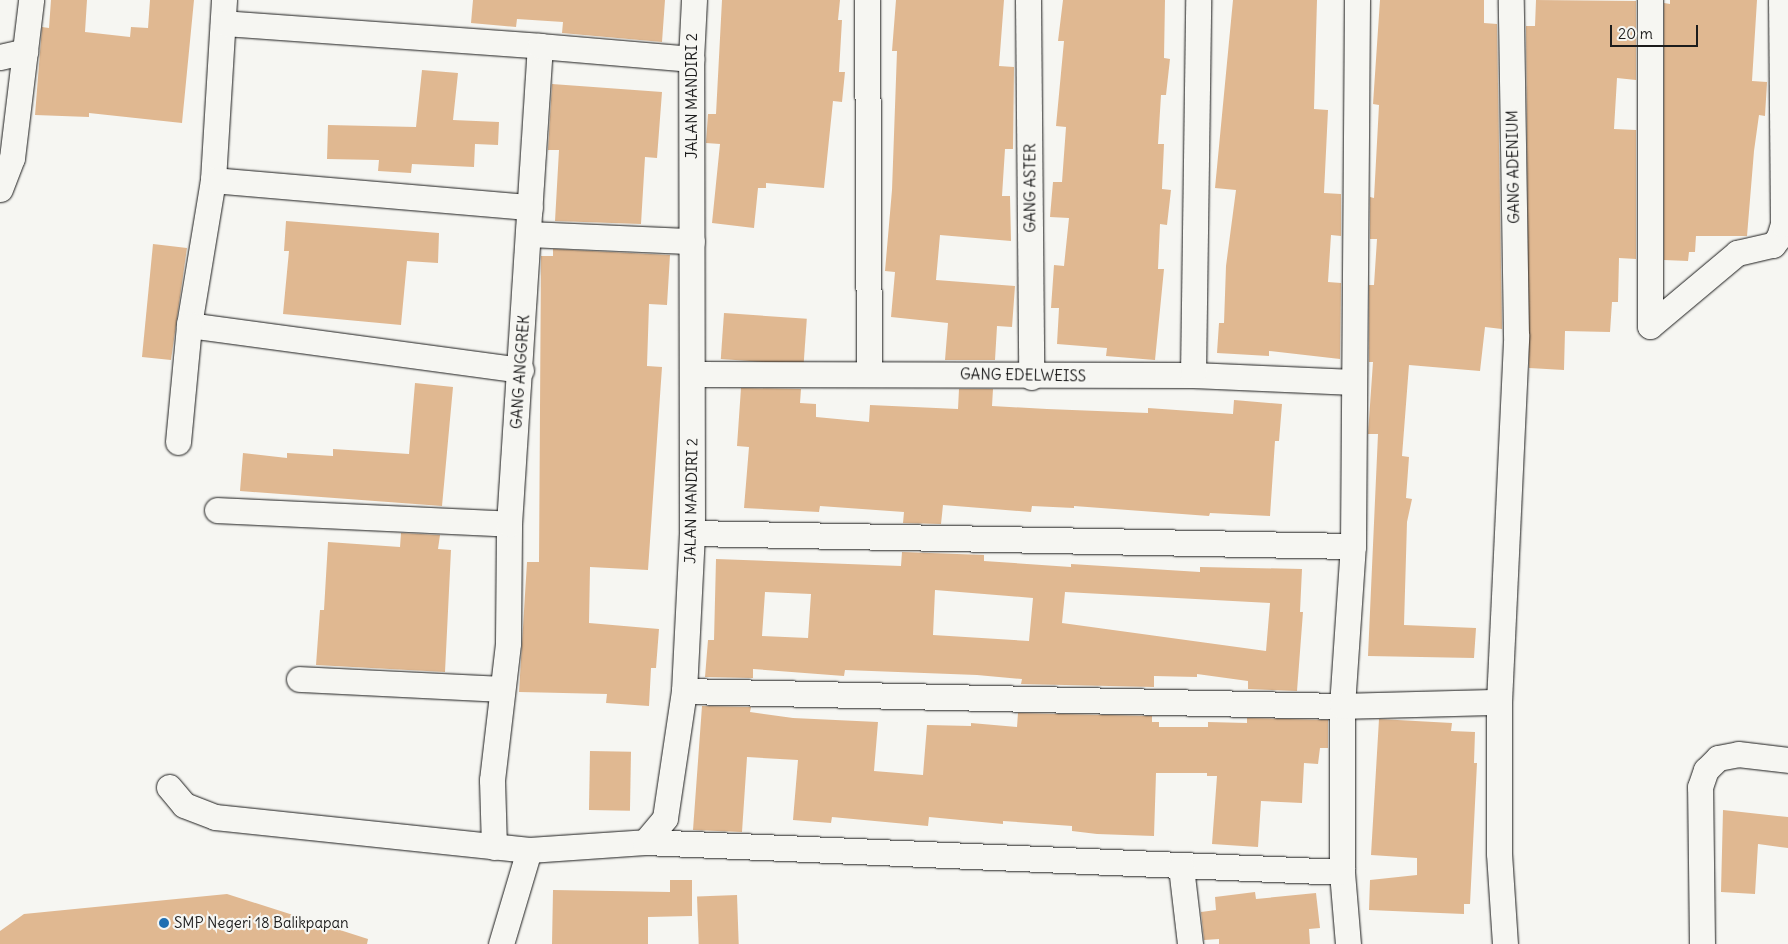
<!DOCTYPE html>
<style>
body{margin:0}
#map{position:relative;width:1788px;height:944px;overflow:hidden;background:#f6f6f2;font-family:Delius,sans-serif}
div>[style]{position:absolute}
.building>*{inset:0;background:#e0b891;transform-origin:0 0}
.roads{filter:drop-shadow(0 0 1px #1c1c1c) drop-shadow(0 0 1px #1c1c1c)}
.street>*{height:25px;margin:-12.5px;padding:0 12.5px;transform-origin:12.5px;border-radius:12.5px;background:#f6f6f2}
.dots>*{width:14px;height:14px;translate:-50% -50%;box-sizing:border-box;border:2px solid #f6f6f2;border-radius:50%}
span{translate:-50% -50%;white-space:nowrap;text-align:center;line-height:1.15;-webkit-text-stroke:4.5px #f6f6f2;paint-order:stroke}
.street-label{font-size:15px;color:#1c1c1c}
.poi-label{font-size:15px;color:#1c1c1c}
.left{translate:0 -50%;text-align:left}
.scale{position:absolute;left:1610px;top:25px;width:88px;height:22px;box-sizing:border-box;border:2px solid #1c1c1c;border-top:0;padding-left:6px;font-size:15px;line-height:18px;white-space:nowrap;color:#1c1c1c;-webkit-text-stroke:4px #f6f6f2;paint-order:stroke}
</style>
<div id="map">
<div class="building">
<div style="clip-path:polygon(51px 0,87px 0,85px 32px,130px 37px,131px 27px,148px 28px,150px 0,194px 0,182px 123px,89px 113px,89px 117px,35px 115px,42px 27px,49px 28px)"></div>
<div style="clip-path:polygon(473px 0,665px 0,662px 42px,562px 33px,563px 22px,517px 19px,516px 27px,471px 23px)"></div>
<div style="clip-path:polygon(722px 0,840px 0,838px 20px,842px 20px,839px 72px,845px 72px,842px 102px,833px 101px,824px 188px,766px 183px,766px 188px,758px 188px,754px 228px,712px 223px,720px 144px,706px 143px,708px 114px,716px 114px)"></div>
<div style="clip-path:polygon(896px 0,1004px 0,999px 66px,1014px 67px,1013px 149px,1005px 149px,1002px 196px,1010px 196px,1011px 241px,940px 235px,936px 280px,1015px 286px,1012px 327px,997px 326px,995px 360px,945px 360px,948px 323px,891px 317px,895px 272px,885px 271px,892px 190px,897px 51px,892px 51px)"></div>
<div style="clip-path:polygon(1063px 0,1165px 0,1164px 58px,1170px 59px,1166px 95px,1161px 95px,1158px 144px,1164px 144px,1162px 189px,1171px 190px,1167px 225px,1160px 224px,1158px 269px,1164px 269px,1155px 360px,1106px 356px,1107px 348px,1057px 344px,1059px 308px,1051px 308px,1054px 265px,1064px 266px,1069px 218px,1050px 217px,1053px 182px,1062px 182px,1066px 127px,1056px 126px,1064px 41px,1058px 41px)"></div>
<div style="clip-path:polygon(1233px 0,1317px 0,1314px 109px,1328px 110px,1324px 193px,1341px 194px,1341px 236px,1331px 235px,1328px 282px,1341px 283px,1340px 359px,1269px 351px,1269px 356px,1217px 353px,1219px 323px,1224px 323px,1226px 266px,1236px 190px,1215px 188px)"></div>
<div style="clip-path:polygon(1380px 0,1484px 0,1484px 23px,1497px 24px,1502px 329px,1485px 327px,1480px 371px,1409px 365px,1402px 456px,1409px 457px,1406px 498px,1412px 499px,1407px 522px,1404px 625px,1476px 628px,1474px 658px,1368px 656px,1378px 434px,1368px 434px,1373px 362px,1369px 362px,1369px 285px,1374px 285px,1377px 239px,1370px 239px,1370px 197px,1374px 198px,1379px 105px,1373px 104px)"></div>
<div style="clip-path:polygon(1536px 0,1636px 1px,1636px 80px,1617px 78px,1614px 129px,1636px 130px,1636px 259px,1619px 258px,1618px 302px,1612px 302px,1610px 332px,1565px 331px,1564px 370px,1529px 368px,1526px 26px,1535px 26px)"></div>
<div style="clip-path:polygon(1670px 0,1757px 0,1752px 81px,1767px 82px,1765px 116px,1759px 115px,1754px 151px,1747px 236px,1696px 236px,1695px 252px,1689px 252px,1688px 261px,1664px 260px,1664px 3px,1670px 4px)"></div>
<div style="clip-path:polygon(422px 70px,458px 73px,453px 120px,499px 122px,498px 145px,475px 144px,474px 167px,412px 164px,411px 173px,378px 171px,379px 160px,327px 159px,328px 125px,416px 127px)"></div>
<div style="clip-path:polygon(552px 84px,662px 92px,657px 158px,645px 157px,641px 224px,555px 221px,559px 150px,548px 150px)"></div>
<div style="clip-path:polygon(286px 221px,439px 233px,438px 263px,407px 261px,401px 325px,283px 314px,289px 251px,284px 251px)"></div>
<div style="clip-path:polygon(153px 244px,187px 248px,171px 360px,142px 357px)"></div>
<div style="clip-path:polygon(553px 249px,670px 255px,667px 305px,649px 304px,647px 366px,662px 367px,648px 570px,590px 567px,589px 623px,659px 629px,656px 668px,651px 668px,649px 706px,606px 703px,607px 694px,519px 692px,527px 562px,539px 562px,541px 256px,553px 256px)"></div>
<div style="left:724px;top:313px;width:83px;height:46px;rotate:4deg"></div>
<div style="clip-path:polygon(415px 383px,453px 387px,442px 506px,240px 491px,243px 453px,287px 458px,287px 453px,333px 456px,333px 449px,409px 454px)"></div>
<div style="clip-path:polygon(741px 388px,801px 389px,800px 403px,816px 404px,816px 417px,869px 422px,870px 405px,958px 409px,959px 389px,993px 389px,992px 406px,1047px 409px,1148px 413px,1148px 408px,1233px 414px,1234px 400px,1282px 404px,1279px 441px,1275px 441px,1270px 516px,1210px 513px,1209px 516px,1074px 506px,1074px 508px,1032px 506px,1031px 512px,943px 505px,941px 524px,903px 523px,904px 512px,820px 506px,819px 512px,744px 508px,749px 447px,737px 446px)"></div>
<div style="clip-path:polygon(401px 533px,440px 535px,438px 549px,451px 550px,445px 672px,316px 665px,320px 610px,324px 610px,328px 542px,400px 547px)"></div>
<div style="clip-path:polygon(evenodd,902px 552px,984px 555px,984px 561px,1071px 567px,1071px 564px,1200px 572px,1200px 567px,1302px 569px,1300px 612px,1303px 612px,1297px 691px,1248px 689px,1248px 681px,1197px 674px,1197px 677px,1154px 676px,1154px 687px,1021px 684px,1022px 679px,977px 675px,845px 670px,844px 676px,753px 669px,753px 678px,705px 677px,708px 640px,714px 640px,716px 559px,901px 566px,902px 552px,935px 590px,1033px 598px,1029px 641px,933px 635px,935px 590px,902px 552px,765px 592px,811px 594px,808px 638px,762px 636px,765px 592px,902px 552px,1065px 592px,1270px 603px,1266px 651px,1062px 623px,1065px 592px)"></div>
<div style="clip-path:polygon(702px 706px,751px 707px,750px 712px,793px 718px,878px 722px,874px 771px,923px 775px,927px 725px,971px 726px,971px 723px,1017px 727px,1018px 713px,1152px 716px,1152px 722px,1159px 722px,1159px 727px,1208px 727px,1208px 722px,1247px 723px,1247px 718px,1328px 720px,1328px 748px,1320px 748px,1318px 764px,1304px 763px,1302px 803px,1261px 801px,1258px 847px,1212px 844px,1217px 776px,1207px 776px,1207px 773px,1156px 773px,1154px 836px,1097px 834px,1072px 831px,1072px 826px,1003px 821px,1003px 824px,929px 817px,928px 826px,832px 817px,831px 823px,793px 820px,798px 760px,747px 757px,742px 832px,693px 830px)"></div>
<div style="clip-path:polygon(1379px 719px,1452px 723px,1451px 731px,1475px 732px,1474px 763px,1477px 763px,1470px 904px,1464px 904px,1464px 914px,1369px 910px,1370px 880px,1417px 875px,1417px 858px,1371px 855px)"></div>
<div style="left:590px;top:751px;width:41px;height:59px;rotate:1deg"></div>
<div style="clip-path:polygon(1723px 810px,1788px 817px,1788px 848px,1758px 844px,1755px 894px,1721px 892px)"></div>
<div style="clip-path:polygon(670px 880px,692px 880px,692px 916px,648px 917px,648px 944px,552px 944px,553px 890px,670px 892px)"></div>
<div style="clip-path:polygon(1255px 892px,1256px 899px,1316px 893px,1320px 928px,1309px 929px,1310px 944px,1219px 944px,1219px 939px,1204px 940px,1201px 912px,1216px 910px,1215px 897px)"></div>
<div style="clip-path:polygon(227px 894px,368px 939px,367px 944px,0 944px,0 931px,24px 914px)"></div>
<div style="left:737px;top:895px;width:49px;height:40px;rotate:88deg"></div>
</div>
<div class="roads">
<div class="street">
<div style="left:224px;top:0;width:180px;rotate:93.5deg"></div>
<div style="left:213px;top:180px;width:147px;rotate:99.4deg"></div>
<div style="left:189px;top:325px;width:335px;rotate:7.7deg"></div>
<div style="left:867px;top:0;width:372px;rotate:89.7deg"></div>
<div style="left:1028px;top:0;width:377px;rotate:89.5deg"></div>
<div style="left:223px;top:23px;width:318px;rotate:4.1deg"></div>
<div style="left:0;top:57px;width:26px;rotate:-13deg"></div>
<div style="left:213px;top:180px;width:318px;rotate:4.9deg"></div>
<div style="left:0;top:189px;width:33px;rotate:-69deg"></div>
<div style="left:12px;top:158px;width:159px;rotate:-83.1deg"></div>
<div style="left:529px;top:234px;width:163px;rotate:2.5deg"></div>
<div style="left:1650px;top:326px;width:114px;rotate:-40deg"></div>
<div style="left:1737px;top:253px;width:37px;rotate:-13deg"></div>
<div style="left:1773px;top:245px;width:10px;rotate:-53deg"></div>
<div style="left:1779px;top:237px;width:14px;rotate:-73deg"></div>
<div style="left:1783px;top:224px;width:224px;rotate:-90.5deg"></div>
<div style="left:1650px;top:326px;width:326px;rotate:-90deg"></div>
<div style="left:693px;top:374px;width:500px;rotate:0.11deg"></div>
<div style="left:1193px;top:375px;width:161px;rotate:2.5deg"></div>
<div style="left:1193px;top:375px;width:375px;rotate:-89.2deg"></div>
<div style="left:178px;top:442px;width:118px;rotate:-84.6deg"></div>
<div style="left:217px;top:510px;width:292px;rotate:2.7deg"></div>
<div style="left:692px;top:533px;width:661px;rotate:1.13deg"></div>
<div style="left:299px;top:679px;width:202px;rotate:2.8deg"></div>
<div style="left:684px;top:691px;width:658px;rotate:1.31deg"></div>
<div style="left:1342px;top:706px;width:160px;rotate:-86.1deg"></div>
<div style="left:1353px;top:546px;width:546px;rotate:-89.58deg"></div>
<div style="left:169px;top:787px;width:23px;rotate:50deg"></div>
<div style="left:184px;top:805px;width:33px;rotate:21deg"></div>
<div style="left:215px;top:817px;width:316px;rotate:6deg"></div>
<div style="left:529px;top:850px;width:116px;rotate:-3.9deg"></div>
<div style="left:645px;top:842px;width:31px;rotate:-50deg"></div>
<div style="left:665px;top:818px;width:128px;rotate:-81.5deg"></div>
<div style="left:684px;top:691px;width:158px;rotate:-87.1deg"></div>
<div style="left:692px;top:533px;width:474px;rotate:-90.1deg"></div>
<div style="left:691px;top:59px;width:59px;rotate:-87.1deg"></div>
<div style="left:645px;top:842px;width:698px;rotate:2.46deg"></div>
<div style="left:494px;top:847px;width:67px;rotate:-91.7deg"></div>
<div style="left:492px;top:780px;width:138px;rotate:-83.3deg"></div>
<div style="left:508px;top:643px;width:119px;rotate:-89.5deg"></div>
<div style="left:509px;top:524px;width:479px;rotate:-86.3deg"></div>
<div style="left:540px;top:46px;width:152px;rotate:4.9deg"></div>
<div style="left:1181px;top:867px;width:78px;rotate:83.3deg"></div>
<div style="left:501px;top:944px;width:98px;rotate:-73.4deg"></div>
<div style="left:1348px;top:944px;width:72px;rotate:-94.8deg"></div>
<div style="left:1342px;top:872px;width:166px;rotate:-90deg"></div>
<div style="left:1342px;top:706px;width:157px;rotate:-1.5deg"></div>
<div style="left:1505px;top:944px;width:91px;rotate:-93.8deg"></div>
<div style="left:1499px;top:853px;width:151px;rotate:-90deg"></div>
<div style="left:1499px;top:702px;width:367px;rotate:-87.3deg"></div>
<div style="left:1516px;top:335px;width:335px;rotate:-90.9deg"></div>
<div style="left:1702px;top:944px;width:157px;rotate:-90.7deg"></div>
<div style="left:1700px;top:787px;width:18px;rotate:-71deg"></div>
<div style="left:1706px;top:770px;width:17px;rotate:-45deg"></div>
<div style="left:1718px;top:758px;width:20px;rotate:-11deg"></div>
<div style="left:1738px;top:754px;width:50px;rotate:6.8deg"></div>
</div>
</div>
<div class="dots">
<div style="left:164px;top:923px;background:#1f6fb2"></div>
</div>
<div class="street-label">
<span style="left:692px;top:96px;rotate:-90deg">JALAN MANDIRI 2</span>
<span style="left:1513px;top:167px;rotate:-91deg">GANG ADENIUM</span>
<span style="left:1030px;top:188px;rotate:-90deg">GANG ASTER</span>
<span style="left:520px;top:372px;rotate:-86deg">GANG ANGGREK</span>
<span style="left:1023px;top:375px;rotate:1deg">GANG EDELWEISS</span>
<span style="left:691px;top:501px;rotate:-89deg">JALAN MANDIRI 2</span>
</div>
<div class="poi-label">
<span class="left" style="left:174px;top:923px">SMP Negeri 18 Balikpapan</span>
</div>
<div class="scale">20 m</div>
</div>
